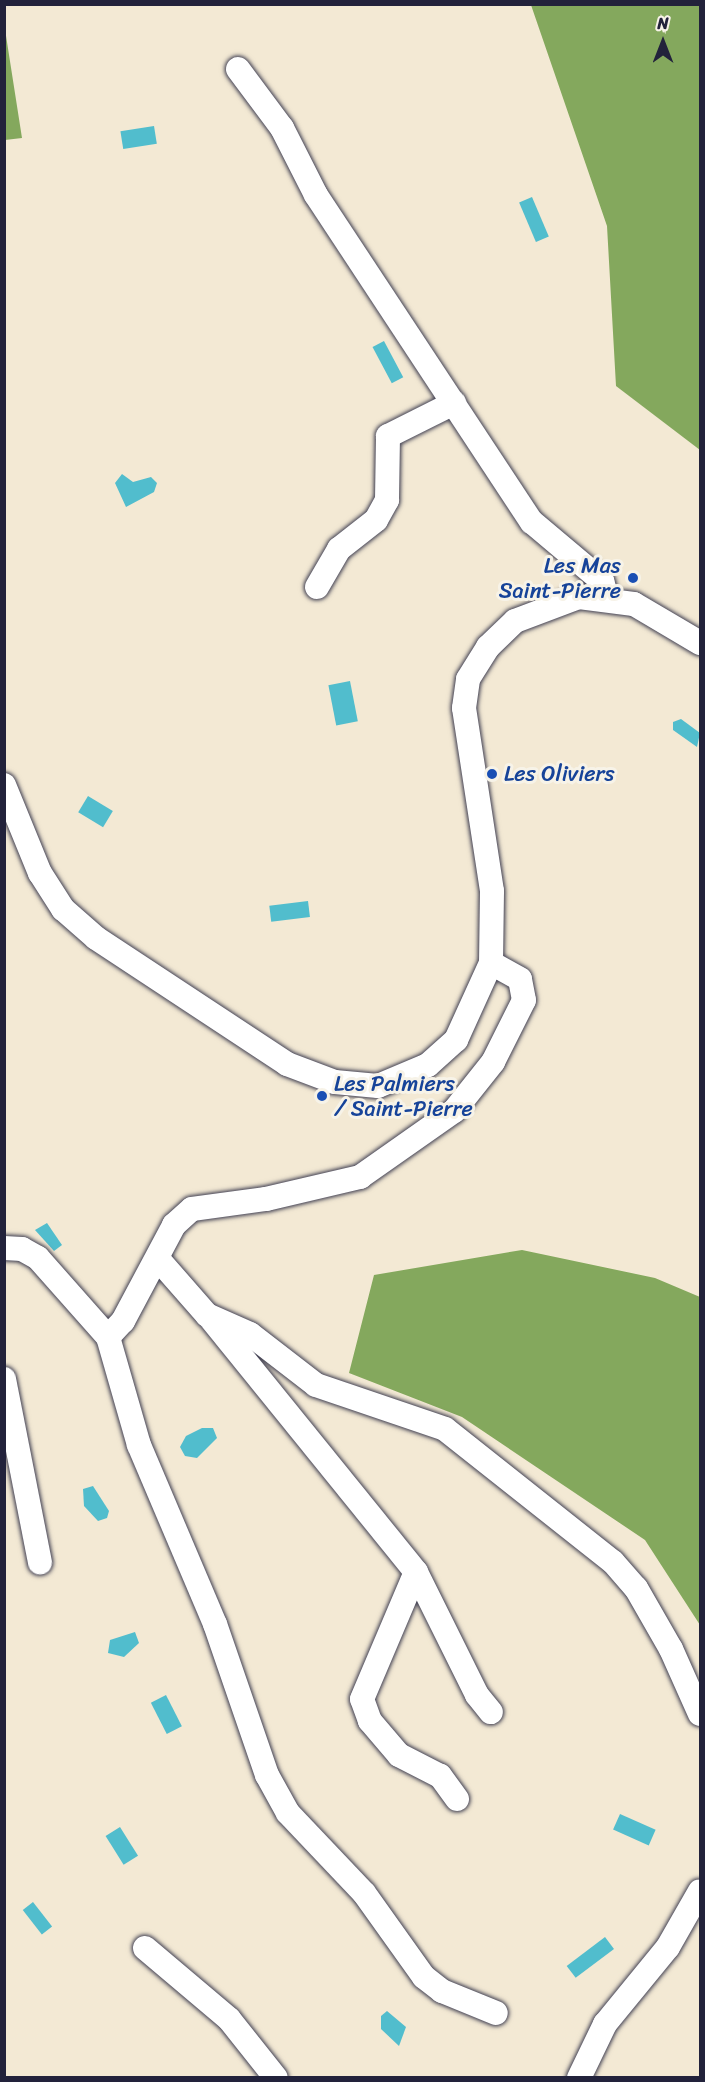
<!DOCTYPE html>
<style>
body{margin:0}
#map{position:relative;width:705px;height:2082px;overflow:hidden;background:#f3e9d4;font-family:Sriracha,sans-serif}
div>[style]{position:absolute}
.forest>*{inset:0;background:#84a85d}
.water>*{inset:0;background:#51bdcd;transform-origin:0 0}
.roads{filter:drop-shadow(0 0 2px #414052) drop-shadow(0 0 2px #414052)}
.minor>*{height:24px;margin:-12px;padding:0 12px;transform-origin:12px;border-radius:12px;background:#fff}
.dots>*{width:16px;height:16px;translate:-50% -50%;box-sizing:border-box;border:3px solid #f7f3e8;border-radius:50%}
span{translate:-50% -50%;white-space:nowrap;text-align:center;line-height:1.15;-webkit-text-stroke:6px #f7f3e8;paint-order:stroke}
.transit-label{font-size:22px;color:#164399}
.right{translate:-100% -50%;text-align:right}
.left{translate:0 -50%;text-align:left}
.frame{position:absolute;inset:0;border:6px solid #22223b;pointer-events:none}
.north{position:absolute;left:633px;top:12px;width:60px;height:60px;-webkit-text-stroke:4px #f7f3e8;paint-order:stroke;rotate:0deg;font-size:16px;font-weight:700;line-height:24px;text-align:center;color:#22223b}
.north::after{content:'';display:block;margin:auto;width:21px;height:27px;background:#22223b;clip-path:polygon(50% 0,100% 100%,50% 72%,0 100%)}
</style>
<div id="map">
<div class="forest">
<div style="clip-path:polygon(531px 5px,700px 5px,700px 450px,616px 386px,607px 226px)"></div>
<div style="clip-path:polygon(4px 23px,22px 138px,5px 140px,4px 140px)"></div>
<div style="clip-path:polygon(522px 1250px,655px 1278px,700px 1297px,700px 1625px,645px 1540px,462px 1417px,349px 1373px,374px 1275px)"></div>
</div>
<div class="water">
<div style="left:154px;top:126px;width:18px;height:34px;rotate:81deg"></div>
<div style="left:532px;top:197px;width:43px;height:14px;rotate:67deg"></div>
<div style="left:384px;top:341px;width:41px;height:13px;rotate:62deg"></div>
<div style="clip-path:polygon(122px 474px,133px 482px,151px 477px,157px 483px,154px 492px,126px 507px,115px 483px)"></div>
<div style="left:350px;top:681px;width:41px;height:22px;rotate:79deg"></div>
<div style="clip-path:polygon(681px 719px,700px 733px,697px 747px,673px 730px,673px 722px)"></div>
<div style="left:88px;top:796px;width:29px;height:19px;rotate:31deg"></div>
<div style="left:308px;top:901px;width:16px;height:39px;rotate:83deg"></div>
<div style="clip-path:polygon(47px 1223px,62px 1245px,54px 1251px,35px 1230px)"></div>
<div style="clip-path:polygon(202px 1428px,213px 1428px,217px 1438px,197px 1458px,185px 1456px,180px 1447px,186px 1436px)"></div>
<div style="clip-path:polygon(93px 1486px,109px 1511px,107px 1518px,98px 1521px,84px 1506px,83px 1489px)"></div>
<div style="clip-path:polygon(135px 1632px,139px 1643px,124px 1657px,108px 1653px,110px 1640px)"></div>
<div style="left:166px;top:1695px;width:35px;height:17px;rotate:63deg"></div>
<div style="left:620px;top:1814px;width:39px;height:17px;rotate:24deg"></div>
<div style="left:120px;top:1827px;width:34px;height:17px;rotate:58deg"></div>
<div style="left:33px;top:1902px;width:31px;height:13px;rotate:52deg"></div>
<div style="left:605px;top:1937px;width:15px;height:48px;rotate:53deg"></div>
<div style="clip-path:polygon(387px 2011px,406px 2027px,399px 2046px,381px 2029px,381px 2016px)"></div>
</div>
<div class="roads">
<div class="minor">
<div style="left:238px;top:69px;width:74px;rotate:53.3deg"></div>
<div style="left:282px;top:128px;width:75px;rotate:63.1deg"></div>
<div style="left:316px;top:195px;width:392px;rotate:56.6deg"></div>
<div style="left:532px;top:522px;width:92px;rotate:40.1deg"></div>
<div style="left:602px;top:581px;width:17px;rotate:73deg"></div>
<div style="left:317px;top:587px;width:44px;rotate:-59.9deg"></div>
<div style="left:339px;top:549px;width:47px;rotate:-38.1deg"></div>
<div style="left:376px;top:520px;width:23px;rotate:-61deg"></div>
<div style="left:387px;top:500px;width:64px;rotate:-89.1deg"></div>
<div style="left:388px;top:436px;width:74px;rotate:-26.6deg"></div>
<div style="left:4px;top:785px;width:95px;rotate:67.8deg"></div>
<div style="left:40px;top:873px;width:43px;rotate:57.4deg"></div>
<div style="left:63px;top:909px;width:44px;rotate:41.3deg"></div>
<div style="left:96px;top:938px;width:229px;rotate:33.4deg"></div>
<div style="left:287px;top:1064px;width:51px;rotate:20.6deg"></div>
<div style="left:335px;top:1082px;width:43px;rotate:5.3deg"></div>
<div style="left:378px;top:1086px;width:54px;rotate:-22.8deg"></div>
<div style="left:428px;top:1065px;width:38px;rotate:-42deg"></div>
<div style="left:456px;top:1040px;width:85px;rotate:-65.6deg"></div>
<div style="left:491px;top:963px;width:72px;rotate:-89.2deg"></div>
<div style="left:492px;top:891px;width:185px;rotate:-98.7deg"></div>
<div style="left:464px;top:708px;width:29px;rotate:-82deg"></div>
<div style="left:468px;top:679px;width:38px;rotate:-58deg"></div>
<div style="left:488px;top:647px;width:37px;rotate:-44deg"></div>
<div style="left:515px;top:621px;width:68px;rotate:-20.6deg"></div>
<div style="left:579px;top:597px;width:55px;rotate:7.3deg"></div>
<div style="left:634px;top:604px;width:77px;rotate:30.6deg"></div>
<div style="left:4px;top:1248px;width:18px;rotate:3deg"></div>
<div style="left:22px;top:1249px;width:18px;rotate:29deg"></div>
<div style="left:38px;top:1258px;width:106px;rotate:48.5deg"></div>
<div style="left:108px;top:1337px;width:112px;rotate:74deg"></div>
<div style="left:139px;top:1445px;width:194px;rotate:67deg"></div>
<div style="left:215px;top:1624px;width:160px;rotate:71deg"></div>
<div style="left:267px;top:1775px;width:43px;rotate:61.1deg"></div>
<div style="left:288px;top:1813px;width:110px;rotate:46.5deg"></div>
<div style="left:364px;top:1893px;width:103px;rotate:54.5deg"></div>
<div style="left:424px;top:1977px;width:23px;rotate:38deg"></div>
<div style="left:442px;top:1991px;width:58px;rotate:22.2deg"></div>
<div style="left:158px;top:1259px;width:74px;rotate:48.8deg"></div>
<div style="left:207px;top:1315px;width:47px;rotate:23.8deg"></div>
<div style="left:250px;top:1334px;width:83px;rotate:37.7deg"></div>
<div style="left:316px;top:1385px;width:136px;rotate:18.8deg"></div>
<div style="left:445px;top:1429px;width:214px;rotate:38.4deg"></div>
<div style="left:613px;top:1562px;width:35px;rotate:49deg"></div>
<div style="left:636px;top:1588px;width:70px;rotate:60.2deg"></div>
<div style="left:671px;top:1649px;width:71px;rotate:66deg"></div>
<div style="left:212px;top:1320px;width:324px;rotate:51deg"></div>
<div style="left:108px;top:1337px;width:22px;rotate:-47deg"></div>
<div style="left:123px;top:1321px;width:109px;rotate:-62deg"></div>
<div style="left:174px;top:1225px;width:24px;rotate:-42deg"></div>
<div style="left:192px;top:1209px;width:75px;rotate:-7.7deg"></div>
<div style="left:266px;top:1199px;width:97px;rotate:-13.2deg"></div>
<div style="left:360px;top:1177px;width:115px;rotate:-35.1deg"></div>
<div style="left:454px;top:1111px;width:63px;rotate:-51.5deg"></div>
<div style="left:493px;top:1062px;width:69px;rotate:-63.4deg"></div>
<div style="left:524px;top:1000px;width:21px;rotate:-101deg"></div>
<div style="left:520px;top:979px;width:33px;rotate:-151deg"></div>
<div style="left:4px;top:1379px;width:187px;rotate:78.9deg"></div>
<div style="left:457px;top:1799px;width:29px;rotate:-126deg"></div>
<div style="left:440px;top:1776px;width:46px;rotate:-152.9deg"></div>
<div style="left:399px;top:1755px;width:45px;rotate:-130.5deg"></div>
<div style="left:370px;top:1721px;width:23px;rotate:-110deg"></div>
<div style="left:362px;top:1699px;width:138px;rotate:-67deg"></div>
<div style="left:416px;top:1572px;width:137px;rotate:63.6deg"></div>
<div style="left:477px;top:1695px;width:22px;rotate:51deg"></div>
<div style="left:145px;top:1948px;width:110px;rotate:40.2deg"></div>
<div style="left:229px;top:2019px;width:75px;rotate:51.5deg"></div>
<div style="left:579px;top:2078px;width:60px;rotate:-64.3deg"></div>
<div style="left:605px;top:2024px;width:99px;rotate:-50.7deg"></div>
<div style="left:668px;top:1947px;width:64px;rotate:-60.3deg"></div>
</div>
</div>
<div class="dots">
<div style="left:633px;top:578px;background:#1a4fb4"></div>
<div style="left:492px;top:774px;background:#1a4fb4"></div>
<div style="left:322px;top:1096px;background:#1a4fb4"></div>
</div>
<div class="transit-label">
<span class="right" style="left:621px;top:578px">Les Mas<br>Saint-Pierre</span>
<span class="left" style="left:504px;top:774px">Les Oliviers</span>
<span class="left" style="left:334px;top:1096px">Les Palmiers<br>/ Saint-Pierre</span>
</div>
<div class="frame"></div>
<div class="north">N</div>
</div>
